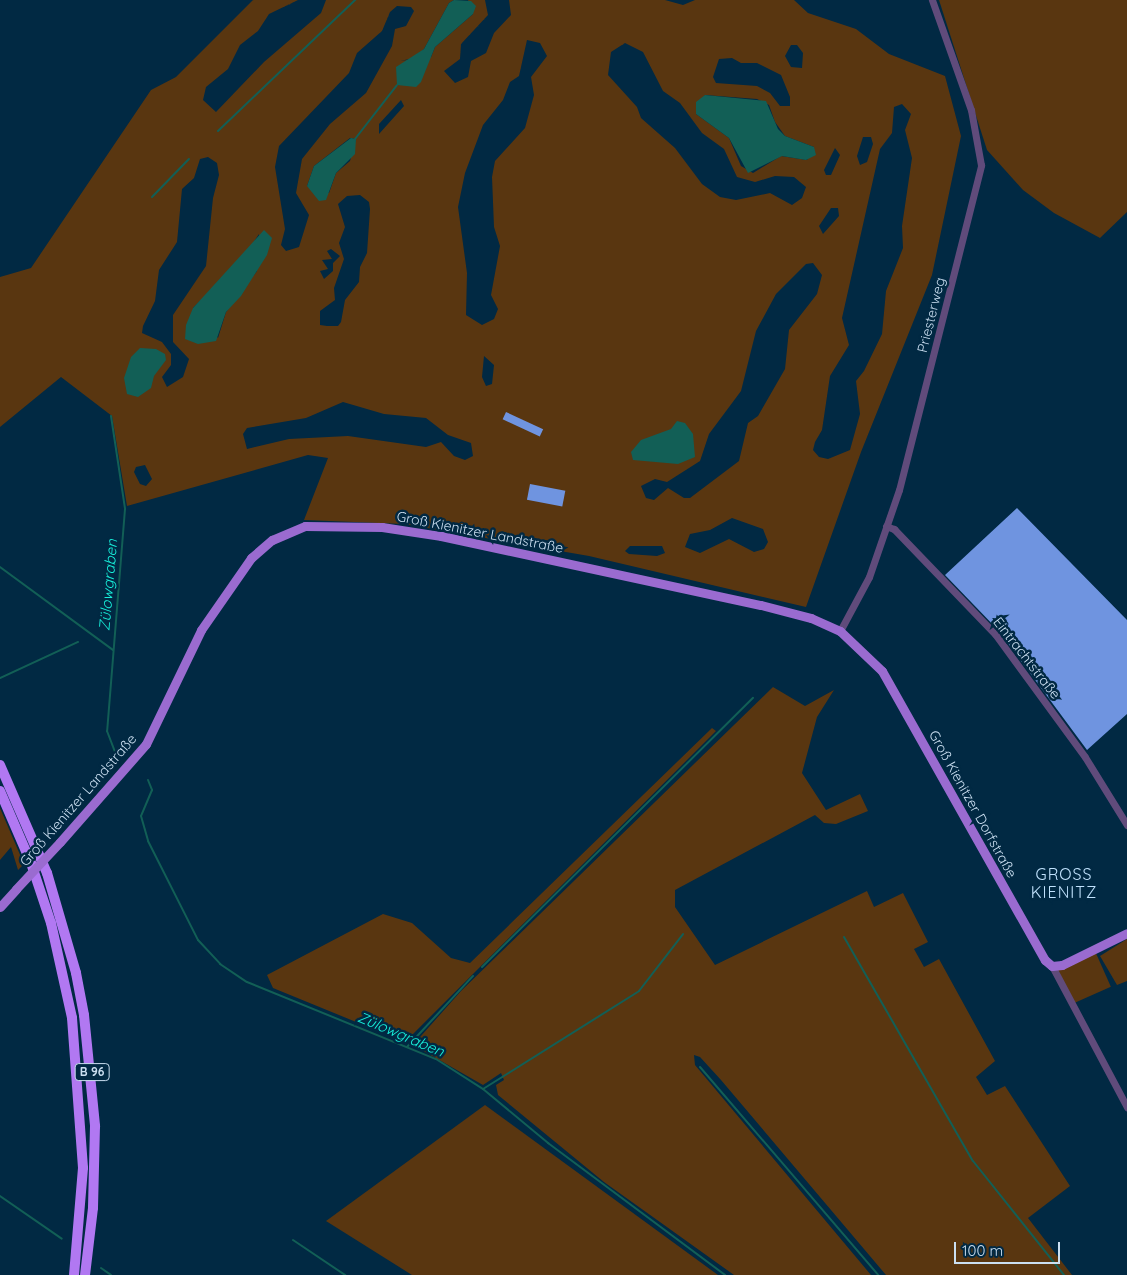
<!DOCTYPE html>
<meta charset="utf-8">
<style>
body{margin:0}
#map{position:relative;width:1127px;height:1275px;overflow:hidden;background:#012943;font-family:Quicksand,sans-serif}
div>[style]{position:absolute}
.green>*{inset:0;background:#593610;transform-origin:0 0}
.water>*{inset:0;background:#125f56}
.stream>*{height:2px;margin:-1px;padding:0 1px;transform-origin:1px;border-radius:1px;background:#125f56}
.building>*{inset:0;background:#6f94e0;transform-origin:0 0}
.minor>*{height:7px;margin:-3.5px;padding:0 3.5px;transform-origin:3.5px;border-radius:3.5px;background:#604b7b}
.major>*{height:9px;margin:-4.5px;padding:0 4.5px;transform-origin:4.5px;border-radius:4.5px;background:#9a6bd0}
.highway>*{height:10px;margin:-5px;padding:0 5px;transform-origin:5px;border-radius:5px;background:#b178f2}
.major-bridge>*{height:9px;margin:-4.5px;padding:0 4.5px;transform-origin:4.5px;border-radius:4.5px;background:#9a6bd0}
span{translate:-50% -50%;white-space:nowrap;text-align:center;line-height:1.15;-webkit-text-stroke:5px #012943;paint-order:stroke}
.shield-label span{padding:1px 4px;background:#012943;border:1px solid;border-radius:4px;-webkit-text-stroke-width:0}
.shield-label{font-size:12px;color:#cbdff1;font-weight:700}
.street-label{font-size:14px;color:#cbdff1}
.water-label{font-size:15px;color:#17efda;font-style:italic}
.quarter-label{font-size:16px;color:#c1e2fd;letter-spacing:1px}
.scale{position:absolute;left:954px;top:1242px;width:106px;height:22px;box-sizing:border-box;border:2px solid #cbdff1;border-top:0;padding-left:6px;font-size:15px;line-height:18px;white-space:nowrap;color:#cbdff1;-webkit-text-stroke:4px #012943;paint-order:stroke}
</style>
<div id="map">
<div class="green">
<div style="clip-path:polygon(evenodd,253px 0,298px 0,269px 14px,258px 31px,240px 45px,228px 69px,206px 87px,203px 100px,216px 112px,264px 62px,321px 13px,326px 0,454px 0,449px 3px,424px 49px,414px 58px,400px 61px,431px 57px,435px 47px,473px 14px,468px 0,485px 0,488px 15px,461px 44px,460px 59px,444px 71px,455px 83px,468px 77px,471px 61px,486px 53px,494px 33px,511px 15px,509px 0,665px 0,683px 5px,695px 0,794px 0,808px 13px,856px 29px,889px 54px,945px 76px,961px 136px,932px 275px,861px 452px,806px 607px,589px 556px,404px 524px,304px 520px,328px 458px,308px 455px,127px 506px,112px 416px,61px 377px,0 427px,0 277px,31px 268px,151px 90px,176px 77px,253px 0,397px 6px,411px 7px,414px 11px,406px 26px,395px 29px,392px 46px,366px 93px,330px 124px,302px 159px,296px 193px,309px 215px,299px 247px,286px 251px,281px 245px,285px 229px,275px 167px,279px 146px,349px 73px,357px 53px,382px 31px,390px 12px,397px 6px,253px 0,527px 40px,540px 43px,547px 56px,531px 77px,534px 95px,525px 128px,495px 161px,492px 177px,494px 227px,500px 246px,491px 295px,498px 309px,494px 319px,482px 325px,466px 315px,467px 273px,458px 207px,465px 173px,483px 125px,503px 100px,510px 82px,519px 76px,527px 40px,253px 0,625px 43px,643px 52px,663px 91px,680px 103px,702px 133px,724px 149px,737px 177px,755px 182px,775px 176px,794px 177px,806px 187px,802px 198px,792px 205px,770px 193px,736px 200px,720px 197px,702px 184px,675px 148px,641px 118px,637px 107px,608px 75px,611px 52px,625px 43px,253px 0,791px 45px,797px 45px,803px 53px,802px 68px,791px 67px,785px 56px,791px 45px,253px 0,732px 58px,741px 63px,757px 63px,781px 75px,790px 97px,790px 106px,780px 106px,770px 93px,757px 86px,716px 83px,713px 77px,719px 59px,732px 58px,253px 0,705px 95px,757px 99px,769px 105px,775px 122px,785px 136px,814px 147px,807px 160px,781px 156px,753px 173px,741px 166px,729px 138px,696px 114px,705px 95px,253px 0,401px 100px,404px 106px,379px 134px,379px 124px,401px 100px,253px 0,902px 104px,911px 114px,905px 130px,912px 158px,902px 226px,903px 248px,886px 291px,882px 334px,864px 371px,856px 381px,860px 414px,850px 450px,828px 459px,819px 457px,813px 450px,815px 442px,822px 430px,830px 376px,849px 345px,842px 318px,880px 149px,892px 133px,894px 107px,902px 104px,253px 0,863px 137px,871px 137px,873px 144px,867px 162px,860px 165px,857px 156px,863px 137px,253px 0,350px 138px,356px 139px,350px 161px,336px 173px,329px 193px,307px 186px,314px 166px,350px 138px,253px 0,835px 148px,840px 155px,831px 175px,826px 175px,824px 170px,835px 148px,253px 0,208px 157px,217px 163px,219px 175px,213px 198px,206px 266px,173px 315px,173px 342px,189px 359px,183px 377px,167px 387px,162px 377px,171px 365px,171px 354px,162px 342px,142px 333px,143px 326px,155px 301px,159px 270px,177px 242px,182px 189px,194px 178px,200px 159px,208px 157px,253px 0,360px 195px,369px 202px,370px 209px,367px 253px,360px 267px,359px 282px,345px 300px,341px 322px,338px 326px,327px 326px,320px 325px,320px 311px,335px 300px,334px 288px,344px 259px,339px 243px,345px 227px,338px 204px,347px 196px,360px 195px,253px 0,831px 208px,838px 208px,839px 216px,823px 234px,819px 226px,831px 208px,253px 0,259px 234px,257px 271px,226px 312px,218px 338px,193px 308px,245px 255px,259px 234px,253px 0,331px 249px,340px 256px,333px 263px,333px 271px,324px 279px,320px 271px,328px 269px,322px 260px,332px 259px,327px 251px,331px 249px,253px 0,813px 263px,822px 275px,817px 294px,789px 330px,785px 369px,758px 416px,748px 423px,739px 461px,690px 498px,684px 498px,668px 488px,654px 500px,646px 498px,641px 486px,655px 479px,667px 482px,700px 461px,709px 434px,741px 391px,756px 331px,776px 294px,806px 264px,813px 263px,253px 0,484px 356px,494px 365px,492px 384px,486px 386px,482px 377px,484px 356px,253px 0,343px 402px,384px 414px,426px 418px,448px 435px,471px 443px,473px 456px,465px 460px,454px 456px,441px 442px,426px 447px,348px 436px,289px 439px,247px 449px,243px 434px,247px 428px,306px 418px,343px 402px,253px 0,145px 465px,152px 479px,146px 486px,140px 484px,134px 472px,136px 467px,145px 465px,253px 0,732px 518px,763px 529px,768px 542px,764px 549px,754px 552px,729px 539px,700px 553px,685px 547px,690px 534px,710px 530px,732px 518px,253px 0,630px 546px,662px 546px,665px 553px,657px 556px,629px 554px,625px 551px,630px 546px)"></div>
<div style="clip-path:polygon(939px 0,1127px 0,1127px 212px,1100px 238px,1054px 213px,1023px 190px,987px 150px)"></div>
<div style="clip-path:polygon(773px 687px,805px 706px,834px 690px,817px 717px,802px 773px,826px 810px,860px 794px,868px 811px,836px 824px,824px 823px,815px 815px,675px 890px,675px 907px,715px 965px,867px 891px,874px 907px,903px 893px,928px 942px,914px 949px,924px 967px,939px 959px,995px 1061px,976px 1077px,987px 1095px,1005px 1086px,1070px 1186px,1028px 1218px,1072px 1275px,886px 1275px,721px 1080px,700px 1057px,694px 1055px,695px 1065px,871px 1275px,734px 1275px,604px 1182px,498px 1095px,496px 1085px,504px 1080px,501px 1073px,483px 1085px,413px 1045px,461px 991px)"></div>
<div style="clip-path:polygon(712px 728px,716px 731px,405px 1042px,273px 988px,267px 975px,383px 914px,412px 923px,451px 958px,470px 963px)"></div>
<div style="clip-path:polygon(0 808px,24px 864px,18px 870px,11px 847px,0 860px)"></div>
<div style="clip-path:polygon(1127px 939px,1127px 981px,1117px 985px,1100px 956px)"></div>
<div style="left:1095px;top:951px;width:39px;height:45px;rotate:66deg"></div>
<div style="clip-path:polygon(485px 1105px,718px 1275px,412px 1275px,326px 1221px)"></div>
</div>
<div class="water">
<div style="clip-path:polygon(454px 0,471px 1px,476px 6px,473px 14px,435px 47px,421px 82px,416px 87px,397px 85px,396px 67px,424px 49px,449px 3px)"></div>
<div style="clip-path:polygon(705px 95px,766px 101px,778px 129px,785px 136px,814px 147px,816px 155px,806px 160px,782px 156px,748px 173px,729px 138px,696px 114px,696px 102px)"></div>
<div style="clip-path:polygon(351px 138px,356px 139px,355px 154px,336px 173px,326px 200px,319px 201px,307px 186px,314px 166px)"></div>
<div style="clip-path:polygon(264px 230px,272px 238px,267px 255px,241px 296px,226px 312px,216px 341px,198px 344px,185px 339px,186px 325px,193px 308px)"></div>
<div style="clip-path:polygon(140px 348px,156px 349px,165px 354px,166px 360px,154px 376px,151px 388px,138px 397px,127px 394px,124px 378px,131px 357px)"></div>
<div style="clip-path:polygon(677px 421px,685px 423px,693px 434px,695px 457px,678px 464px,633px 460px,631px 452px,641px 440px,671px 429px)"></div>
</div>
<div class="stream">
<div style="left:218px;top:131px;width:190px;rotate:-43.7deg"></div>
<div style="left:355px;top:139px;width:68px;rotate:-52.1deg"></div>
<div style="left:152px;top:197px;width:53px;rotate:-45.8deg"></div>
<div style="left:111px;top:416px;width:94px;rotate:81.4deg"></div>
<div style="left:125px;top:509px;width:223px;rotate:94.6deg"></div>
<div style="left:107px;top:731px;width:25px;rotate:69deg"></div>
<div style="left:0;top:567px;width:140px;rotate:36.3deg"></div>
<div style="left:0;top:678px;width:86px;rotate:-24.8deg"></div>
<div style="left:148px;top:780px;width:11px;rotate:68deg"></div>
<div style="left:152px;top:790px;width:28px;rotate:113deg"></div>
<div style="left:141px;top:816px;width:26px;rotate:74deg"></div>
<div style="left:148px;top:841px;width:111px;rotate:63.2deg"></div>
<div style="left:198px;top:940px;width:33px;rotate:47deg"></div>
<div style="left:220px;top:964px;width:32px;rotate:34deg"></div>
<div style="left:247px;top:982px;width:204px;rotate:22.2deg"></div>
<div style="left:436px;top:1059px;width:56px;rotate:32.6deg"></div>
<div style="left:483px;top:1089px;width:85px;rotate:39.7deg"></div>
<div style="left:548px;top:1143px;width:221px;rotate:36.7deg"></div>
<div style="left:844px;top:937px;width:258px;rotate:60.1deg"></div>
<div style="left:973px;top:1161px;width:146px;rotate:51.4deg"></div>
<div style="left:482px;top:967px;width:382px;rotate:-44.8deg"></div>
<div style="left:407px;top:1047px;width:97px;rotate:-47.1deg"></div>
<div style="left:700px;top:1067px;width:274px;rotate:49.4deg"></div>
<div style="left:483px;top:1089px;width:184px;rotate:-32.1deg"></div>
<div style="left:639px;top:991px;width:72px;rotate:-52.3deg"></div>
<div style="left:0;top:1196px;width:75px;rotate:34.7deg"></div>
<div style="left:293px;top:1240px;width:63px;rotate:33.9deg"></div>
<div style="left:101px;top:1268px;width:12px;rotate:35deg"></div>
</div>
<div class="building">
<div style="left:506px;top:412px;width:41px;height:8px;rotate:25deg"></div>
<div style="left:530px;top:484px;width:36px;height:16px;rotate:11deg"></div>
<div style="clip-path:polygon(1017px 508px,1127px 620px,1127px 714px,1087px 750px,999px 631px,945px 575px)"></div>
</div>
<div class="minor">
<div style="left:886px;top:526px;width:9px;rotate:21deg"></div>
<div style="left:894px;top:529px;width:146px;rotate:46.1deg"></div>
<div style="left:995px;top:634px;width:152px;rotate:53.8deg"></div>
<div style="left:1085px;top:757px;width:80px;rotate:58.3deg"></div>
<div style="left:840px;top:631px;width:61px;rotate:-61.8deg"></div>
<div style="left:869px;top:577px;width:92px;rotate:-71deg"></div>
<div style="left:899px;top:490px;width:335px;rotate:-75.8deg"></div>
<div style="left:981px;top:165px;width:56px;rotate:-100.3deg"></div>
<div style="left:971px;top:110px;width:117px;rotate:-109.5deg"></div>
<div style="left:1052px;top:966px;width:160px;rotate:62deg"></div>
</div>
<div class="major">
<div style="left:60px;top:842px;width:130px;rotate:-48.7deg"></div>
<div style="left:146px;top:744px;width:127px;rotate:-64.2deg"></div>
<div style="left:201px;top:630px;width:88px;rotate:-55.2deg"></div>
<div style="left:251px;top:558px;width:28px;rotate:-41deg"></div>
<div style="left:272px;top:540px;width:36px;rotate:-23deg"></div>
<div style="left:305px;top:526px;width:77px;rotate:0.7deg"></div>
<div style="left:382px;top:527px;width:60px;rotate:8.7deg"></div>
<div style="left:441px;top:536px;width:327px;rotate:12.2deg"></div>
<div style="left:761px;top:605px;width:52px;rotate:14.6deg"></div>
<div style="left:811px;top:618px;width:32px;rotate:24deg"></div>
<div style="left:840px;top:631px;width:58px;rotate:43.6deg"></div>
<div style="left:882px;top:671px;width:332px;rotate:60.6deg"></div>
<div style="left:1045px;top:960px;width:9px;rotate:41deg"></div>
<div style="left:1052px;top:966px;width:10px;rotate:-6deg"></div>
<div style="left:1062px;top:965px;width:72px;rotate:-26.2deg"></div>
<div style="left:0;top:907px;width:24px;rotate:-48deg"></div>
</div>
<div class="highway">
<div style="left:0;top:765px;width:118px;rotate:66.5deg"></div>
<div style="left:47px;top:873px;width:104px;rotate:73.8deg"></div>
<div style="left:76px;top:973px;width:43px;rotate:79.2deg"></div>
<div style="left:84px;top:1015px;width:112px;rotate:84.3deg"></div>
<div style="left:95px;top:1126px;width:82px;rotate:91.4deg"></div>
<div style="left:93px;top:1208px;width:67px;rotate:96.8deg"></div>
<div style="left:0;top:791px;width:78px;rotate:66.7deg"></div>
<div style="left:31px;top:863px;width:63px;rotate:71.6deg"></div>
<div style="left:51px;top:923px;width:97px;rotate:77.5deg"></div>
<div style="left:72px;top:1018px;width:150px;rotate:85.8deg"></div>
<div style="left:83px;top:1168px;width:107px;rotate:94.8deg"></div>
</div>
<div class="major-bridge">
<div style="left:16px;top:889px;width:64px;rotate:-46.9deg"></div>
</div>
<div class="shield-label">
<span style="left:92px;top:1072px">B 96</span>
</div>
<div class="street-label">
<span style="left:931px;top:315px;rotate:-76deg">Priesterweg</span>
<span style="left:480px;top:532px;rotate:11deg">Groß Kienitzer Landstraße</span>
<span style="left:1027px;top:658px;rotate:52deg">Eintrachtstraße</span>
<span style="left:78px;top:800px;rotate:-49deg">Groß Kienitzer Landstraße</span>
<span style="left:973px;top:804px;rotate:61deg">Groß Kienitzer Dorfstraße</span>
</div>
<div class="water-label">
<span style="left:108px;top:585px;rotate:-85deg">Zülowgraben</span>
<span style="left:401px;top:1034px;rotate:23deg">Zülowgraben</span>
</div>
<div class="quarter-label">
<span style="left:1064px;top:883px">GROSS<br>KIENITZ</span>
</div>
<div class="scale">100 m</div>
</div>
